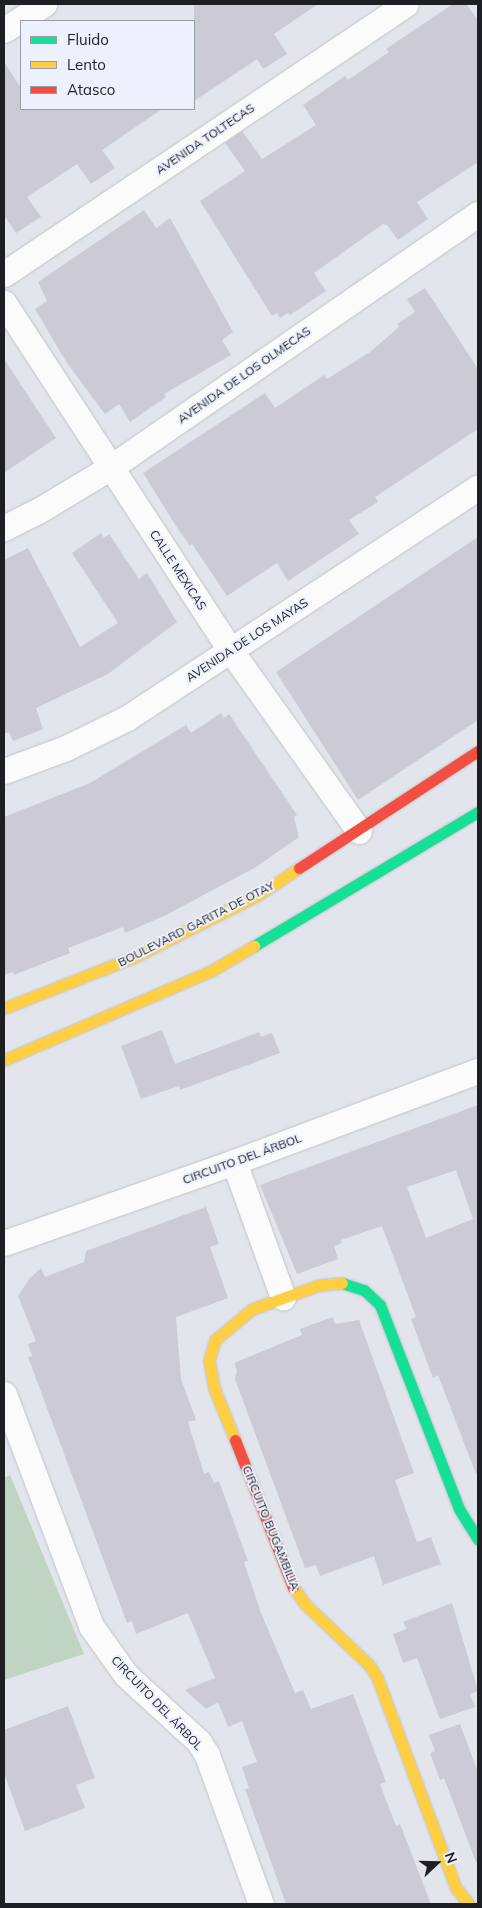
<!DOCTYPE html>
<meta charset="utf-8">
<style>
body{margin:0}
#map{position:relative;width:482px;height:1908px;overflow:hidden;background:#e2e5eb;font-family:Mulish,sans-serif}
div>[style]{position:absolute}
.green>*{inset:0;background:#c0d4c3}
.building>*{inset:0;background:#cccad5}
.roads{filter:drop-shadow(0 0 1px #c1c3c8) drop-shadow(0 0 1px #c1c3c8)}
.street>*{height:25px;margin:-12.5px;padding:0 12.5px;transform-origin:12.5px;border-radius:12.5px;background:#fbfbfc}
.fast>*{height:11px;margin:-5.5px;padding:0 5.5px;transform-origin:5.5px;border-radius:5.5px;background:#16e098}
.slow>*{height:11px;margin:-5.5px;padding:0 5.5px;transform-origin:5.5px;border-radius:5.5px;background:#ffcf43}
.jam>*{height:11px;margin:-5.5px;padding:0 5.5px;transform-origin:5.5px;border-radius:5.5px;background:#f24e42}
span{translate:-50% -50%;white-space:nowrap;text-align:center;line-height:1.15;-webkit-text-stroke:4px #ecf1fd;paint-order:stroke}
.street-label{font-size:12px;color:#1d1f23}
.frame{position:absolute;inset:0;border:5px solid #1d1f23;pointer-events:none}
.legend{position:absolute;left:20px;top:20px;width:175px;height:90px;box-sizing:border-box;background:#ecf1fd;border:1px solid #999da6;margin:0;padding:6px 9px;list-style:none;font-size:15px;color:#1d1f23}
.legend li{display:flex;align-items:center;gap:10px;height:25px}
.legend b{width:25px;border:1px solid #999da6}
.north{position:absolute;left:412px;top:1838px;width:50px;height:50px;-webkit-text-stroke:4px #ecf1fd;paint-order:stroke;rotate:69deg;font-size:14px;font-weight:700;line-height:20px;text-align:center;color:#1d1f23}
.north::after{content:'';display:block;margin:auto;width:18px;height:22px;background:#1d1f23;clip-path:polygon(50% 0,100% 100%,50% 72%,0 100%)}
</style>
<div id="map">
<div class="green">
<div style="clip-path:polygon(10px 1475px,84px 1654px,4px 1680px,4px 1478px)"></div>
</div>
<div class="building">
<div style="clip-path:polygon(194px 4px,318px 4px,274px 34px,287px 54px,263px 69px,257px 59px,194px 101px)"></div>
<div style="clip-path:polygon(453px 4px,466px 4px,478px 20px,478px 162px,417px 202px,428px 219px,398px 240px,387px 225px,383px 224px,314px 273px,326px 291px,290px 315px,288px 313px,280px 318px,277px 313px,272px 316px,200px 201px,245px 171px,225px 143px,242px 131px,262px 159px,275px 151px,316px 125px,303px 105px,345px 76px,348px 80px,389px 52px,386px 49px)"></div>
<div style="clip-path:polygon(4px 62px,21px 88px,21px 109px,162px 109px,102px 150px,115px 168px,91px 184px,77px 164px,27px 197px,41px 217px,16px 233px,4px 215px)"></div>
<div style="clip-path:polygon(144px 210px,156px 228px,170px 218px,233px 332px,222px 340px,231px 355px,164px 394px,166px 397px,130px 422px,119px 404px,105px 414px,67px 363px,35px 309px,47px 301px,38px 282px)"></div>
<div style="clip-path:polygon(425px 288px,478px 369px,478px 429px,375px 497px,378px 502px,349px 520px,359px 534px,288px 581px,277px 563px,227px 596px,192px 544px,190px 546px,176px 526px,143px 473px,265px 393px,275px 408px,324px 375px,327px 379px,370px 352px,399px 327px,397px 324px,415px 312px,407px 299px)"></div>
<div style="clip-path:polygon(4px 359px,56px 438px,4px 473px)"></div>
<div style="clip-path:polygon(101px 533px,104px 538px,109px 534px,139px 579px,147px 573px,177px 622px,108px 674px,36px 708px,43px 729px,13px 741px,9px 732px,4px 734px,4px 560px,28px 548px,80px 647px,118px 623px,72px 553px)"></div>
<div style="clip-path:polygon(478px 537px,478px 720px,358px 800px,276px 672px)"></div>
<div style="clip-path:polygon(221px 713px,224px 718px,229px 714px,297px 815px,294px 817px,299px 837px,256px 867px,166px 915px,125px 933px,123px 927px,68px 948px,70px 953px,14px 975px,13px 972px,4px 975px,4px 817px,90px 783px,186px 725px,191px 733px)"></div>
<div style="clip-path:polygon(162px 1030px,175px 1064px,259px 1032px,261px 1037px,272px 1033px,280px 1053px,180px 1090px,179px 1086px,141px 1099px,121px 1046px)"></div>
<div style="clip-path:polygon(evenodd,478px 1105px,478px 1474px,476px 1474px,438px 1375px,433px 1378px,411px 1319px,416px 1317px,382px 1226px,341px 1240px,342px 1243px,334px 1246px,338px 1259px,297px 1274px,260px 1185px,478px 1105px,456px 1170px,473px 1219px,426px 1238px,407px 1187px,456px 1170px)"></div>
<div style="clip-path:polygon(206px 1207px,219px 1244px,210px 1247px,228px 1298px,176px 1317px,181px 1379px,196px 1420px,188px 1422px,204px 1474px,209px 1472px,214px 1483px,219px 1481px,248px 1561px,244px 1562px,261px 1613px,295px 1693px,303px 1690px,311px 1709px,353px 1694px,386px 1782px,380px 1784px,396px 1826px,400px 1824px,431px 1904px,286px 1904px,245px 1789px,249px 1788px,242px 1767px,257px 1762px,242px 1721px,228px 1727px,218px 1702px,206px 1709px,185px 1690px,215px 1678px,188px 1613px,136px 1634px,132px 1621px,127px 1623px,28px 1357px,32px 1356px,28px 1344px,36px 1341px,18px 1296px,30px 1278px,41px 1268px,45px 1277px,84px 1262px,86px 1251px)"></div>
<div style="clip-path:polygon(333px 1317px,335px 1324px,359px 1320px,414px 1473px,395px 1480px,417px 1542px,431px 1537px,441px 1564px,383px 1585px,374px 1556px,320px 1576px,316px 1565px,305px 1568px,235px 1379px,237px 1370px,234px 1363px,302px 1335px,300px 1329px)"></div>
<div style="clip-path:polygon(452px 1603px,478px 1691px,470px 1694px,475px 1707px,440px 1719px,417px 1658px,403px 1663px,393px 1634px,407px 1629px,403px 1622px)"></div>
<div style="clip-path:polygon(68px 1706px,95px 1778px,76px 1785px,85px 1808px,25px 1831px,4px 1773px,4px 1730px)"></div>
<div style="clip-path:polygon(460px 1724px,478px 1772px,478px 1862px,476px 1862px,444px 1778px,440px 1780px,430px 1753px,435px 1751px,429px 1735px)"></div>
</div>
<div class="roads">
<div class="street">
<div style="left:4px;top:30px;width:48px;rotate:-33deg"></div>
<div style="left:4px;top:274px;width:484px;rotate:-33.9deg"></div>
<div style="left:4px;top:303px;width:415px;rotate:56.9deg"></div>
<div style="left:231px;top:651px;width:221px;rotate:54.6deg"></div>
<div style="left:4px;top:528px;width:38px;rotate:-27deg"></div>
<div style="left:38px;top:511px;width:85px;rotate:-31.1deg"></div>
<div style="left:111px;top:467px;width:446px;rotate:-34.6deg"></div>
<div style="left:4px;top:771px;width:66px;rotate:-20.4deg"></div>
<div style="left:66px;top:748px;width:68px;rotate:-26.2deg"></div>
<div style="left:127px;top:718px;width:420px;rotate:-33.3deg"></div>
<div style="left:234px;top:1162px;width:144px;rotate:70.1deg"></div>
<div style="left:4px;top:1243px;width:244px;rotate:-19.4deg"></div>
<div style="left:234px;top:1162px;width:260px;rotate:-20.5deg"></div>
<div style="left:4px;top:1394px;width:248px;rotate:69.4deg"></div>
<div style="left:91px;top:1626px;width:60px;rotate:54.5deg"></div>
<div style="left:126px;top:1675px;width:99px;rotate:42.5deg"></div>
<div style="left:199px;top:1742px;width:15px;rotate:58deg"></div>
<div style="left:207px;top:1755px;width:158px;rotate:70.1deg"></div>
</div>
<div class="fast">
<div style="left:254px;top:946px;width:261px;rotate:-30.9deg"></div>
<div style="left:342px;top:1283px;width:23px;rotate:18deg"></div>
<div style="left:364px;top:1290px;width:22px;rotate:43deg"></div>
<div style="left:380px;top:1305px;width:219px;rotate:68.8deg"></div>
<div style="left:459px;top:1509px;width:36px;rotate:58deg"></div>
</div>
<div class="slow">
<div style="left:4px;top:1008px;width:140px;rotate:-21.4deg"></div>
<div style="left:134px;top:957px;width:139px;rotate:-26.6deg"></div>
<div style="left:258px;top:895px;width:49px;rotate:-33.4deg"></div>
<div style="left:4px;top:1060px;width:225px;rotate:-23.3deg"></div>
<div style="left:211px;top:971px;width:50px;rotate:-30.2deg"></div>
<div style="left:235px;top:1440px;width:56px;rotate:-112deg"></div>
<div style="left:214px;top:1388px;width:28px;rotate:-100deg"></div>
<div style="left:209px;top:1360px;width:21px;rotate:-73deg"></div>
<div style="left:215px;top:1340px;width:48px;rotate:-40deg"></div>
<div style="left:252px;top:1309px;width:71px;rotate:-19.7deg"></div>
<div style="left:319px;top:1285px;width:23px;rotate:-5deg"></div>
<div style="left:293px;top:1587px;width:21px;rotate:55deg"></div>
<div style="left:305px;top:1604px;width:88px;rotate:43.6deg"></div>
<div style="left:369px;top:1665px;width:14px;rotate:56deg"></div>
<div style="left:377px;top:1677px;width:225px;rotate:69.5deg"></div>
<div style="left:456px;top:1888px;width:21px;rotate:51deg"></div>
</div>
<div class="jam">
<div style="left:299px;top:868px;width:214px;rotate:-33.2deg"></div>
<div style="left:235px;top:1440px;width:158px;rotate:68.5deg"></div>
</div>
</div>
<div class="street-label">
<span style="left:205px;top:139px;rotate:-34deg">AVENIDA TOLTECAS</span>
<span style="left:244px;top:375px;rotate:-35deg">AVENIDA DE LOS OLMECAS</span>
<span style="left:178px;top:570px;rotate:57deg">CALLE MEXICAS</span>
<span style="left:247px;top:640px;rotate:-33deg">AVENIDA DE LOS MAYAS</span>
<span style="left:196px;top:924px;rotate:-27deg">BOULEVARD GARITA DE OTAY</span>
<span style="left:242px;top:1159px;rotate:-20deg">CIRCUITO DEL ÁRBOL</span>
<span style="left:271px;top:1528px;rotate:68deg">CIRCUITO BUGAMBILIA</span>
<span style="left:157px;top:1703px;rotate:46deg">CIRCUITO DEL ÁRBOL</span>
</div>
<div class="frame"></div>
<ul class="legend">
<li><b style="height:6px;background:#16e098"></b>Fluido</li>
<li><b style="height:6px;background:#ffcf43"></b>Lento</li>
<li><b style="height:6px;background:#f24e42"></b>Atasco</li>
</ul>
<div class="north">N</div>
</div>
